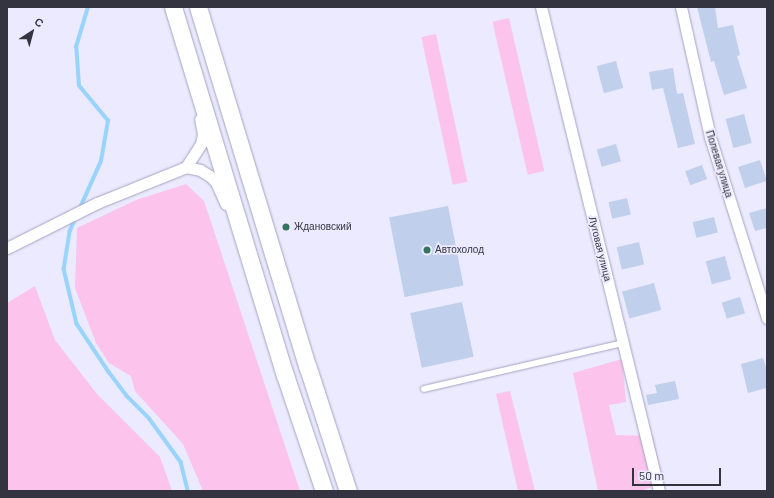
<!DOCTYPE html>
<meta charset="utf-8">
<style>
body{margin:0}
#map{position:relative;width:774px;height:498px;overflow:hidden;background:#ebeafe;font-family:Barlow,sans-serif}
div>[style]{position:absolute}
.green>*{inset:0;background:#fcc3ed;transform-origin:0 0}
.stream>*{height:3.5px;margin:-1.75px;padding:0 1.75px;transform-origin:1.75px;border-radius:1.75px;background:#99d4fe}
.building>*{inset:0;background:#c0cfeb;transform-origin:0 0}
.roads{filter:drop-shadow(0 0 1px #a5a3c1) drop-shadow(0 0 1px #a5a3c1)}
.service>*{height:5.5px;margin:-2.75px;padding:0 2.75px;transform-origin:2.75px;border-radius:2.75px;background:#fff}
.minor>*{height:11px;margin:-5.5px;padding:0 5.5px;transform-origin:5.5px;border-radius:5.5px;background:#fff}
.primary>*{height:17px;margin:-8.5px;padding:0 8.5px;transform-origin:8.5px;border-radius:8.5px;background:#fff}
.dots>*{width:11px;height:11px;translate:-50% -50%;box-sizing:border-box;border:2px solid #ebeafe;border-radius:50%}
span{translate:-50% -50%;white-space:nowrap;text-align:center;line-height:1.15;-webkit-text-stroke:3.5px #ebeafe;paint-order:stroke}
.street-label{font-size:10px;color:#343340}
.poi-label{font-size:10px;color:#343340}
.left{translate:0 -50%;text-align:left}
.frame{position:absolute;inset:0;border:8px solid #343340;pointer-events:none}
.north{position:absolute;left:12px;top:12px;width:40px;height:40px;-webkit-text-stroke:3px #ebeafe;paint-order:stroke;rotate:36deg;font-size:11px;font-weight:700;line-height:16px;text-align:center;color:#343340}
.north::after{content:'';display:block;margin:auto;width:14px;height:18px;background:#343340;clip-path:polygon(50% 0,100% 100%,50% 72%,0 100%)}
.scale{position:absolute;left:632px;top:468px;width:89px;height:18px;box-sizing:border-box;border:2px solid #343340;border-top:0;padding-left:5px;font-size:12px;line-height:14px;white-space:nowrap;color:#343340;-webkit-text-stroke:3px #ebeafe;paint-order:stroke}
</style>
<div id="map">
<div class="green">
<div style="left:509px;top:18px;width:157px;height:17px;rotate:77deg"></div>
<div style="left:436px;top:34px;width:151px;height:15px;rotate:78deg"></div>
<div style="clip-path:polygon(186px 184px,204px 201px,300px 491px,203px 491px,183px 444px,135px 391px,131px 376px,109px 363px,96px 343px,75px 288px,77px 228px,136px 200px)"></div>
<div style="clip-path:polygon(35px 286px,55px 340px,97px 394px,160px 457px,172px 491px,7px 491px,7px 303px)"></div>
<div style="clip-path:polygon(622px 359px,626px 402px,609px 405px,616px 435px,653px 436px,663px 483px,641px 491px,598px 491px,573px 373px)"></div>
<div style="clip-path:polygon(510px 391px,535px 491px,518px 491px,496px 394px)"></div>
</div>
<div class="stream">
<div style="left:80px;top:208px;width:51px;rotate:-65.9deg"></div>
<div style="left:101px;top:161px;width:41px;rotate:-80.1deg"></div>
<div style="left:108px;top:121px;width:45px;rotate:-129.6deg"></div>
<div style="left:79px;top:86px;width:39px;rotate:-94deg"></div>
<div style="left:76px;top:47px;width:42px;rotate:-73.3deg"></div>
<div style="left:77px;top:216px;width:17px;rotate:114deg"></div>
<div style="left:70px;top:232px;width:37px;rotate:99deg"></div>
<div style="left:64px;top:269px;width:57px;rotate:76.7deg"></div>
<div style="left:77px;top:324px;width:58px;rotate:56.3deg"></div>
<div style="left:109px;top:372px;width:30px;rotate:53deg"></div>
<div style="left:127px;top:396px;width:31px;rotate:45deg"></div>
<div style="left:149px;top:418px;width:54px;rotate:54deg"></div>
<div style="left:181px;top:462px;width:30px;rotate:76deg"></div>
</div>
<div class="building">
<div style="clip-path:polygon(697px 7px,715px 7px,718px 28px,733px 25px,740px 55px,737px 56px,747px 88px,724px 95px,714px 61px,711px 62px)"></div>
<div style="left:616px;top:61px;width:28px;height:20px;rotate:75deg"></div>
<div style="clip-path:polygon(673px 68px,677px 94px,683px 93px,695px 144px,678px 148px,663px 88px,652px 90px,649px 72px)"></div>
<div style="left:744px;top:114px;width:30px;height:19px;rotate:75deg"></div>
<div style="left:616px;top:144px;width:18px;height:20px;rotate:74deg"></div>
<div style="left:760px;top:160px;width:22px;height:23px;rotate:72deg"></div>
<div style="left:702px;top:165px;width:15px;height:18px;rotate:70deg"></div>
<div style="left:627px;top:198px;width:17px;height:19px;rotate:77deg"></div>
<div style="left:448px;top:206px;width:81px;height:60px;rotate:79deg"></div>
<div style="clip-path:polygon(767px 208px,767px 228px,755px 231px,749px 213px)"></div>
<div style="left:714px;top:217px;width:16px;height:22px;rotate:76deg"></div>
<div style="left:639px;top:242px;width:23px;height:23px;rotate:77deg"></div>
<div style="left:725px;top:256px;width:24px;height:20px;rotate:75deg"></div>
<div style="left:654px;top:283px;width:28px;height:33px;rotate:75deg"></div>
<div style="left:740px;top:297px;width:17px;height:19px;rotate:73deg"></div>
<div style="left:462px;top:302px;width:56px;height:53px;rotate:78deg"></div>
<div style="clip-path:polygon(763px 358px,767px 370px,767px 388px,748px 393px,741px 364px)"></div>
<div style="clip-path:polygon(675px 381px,679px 399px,648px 405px,646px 395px,657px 393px,655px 385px)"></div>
</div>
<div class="roads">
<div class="service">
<div style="left:424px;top:389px;width:204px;rotate:-13deg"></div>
</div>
<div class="minor">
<div style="left:541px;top:7px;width:498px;rotate:76.3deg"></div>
<div style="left:681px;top:7px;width:133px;rotate:77.4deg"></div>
<div style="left:710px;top:137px;width:190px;rotate:72.5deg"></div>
<div style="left:186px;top:167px;width:14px;rotate:12deg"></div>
<div style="left:200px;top:170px;width:12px;rotate:31deg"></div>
<div style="left:210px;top:176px;width:8px;rotate:45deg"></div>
<div style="left:216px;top:182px;width:24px;rotate:66deg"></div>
<div style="left:7px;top:248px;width:101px;rotate:-26.6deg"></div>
<div style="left:97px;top:203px;width:96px;rotate:-22deg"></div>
<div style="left:186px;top:167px;width:27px;rotate:-57deg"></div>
<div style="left:201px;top:144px;width:10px;rotate:-79deg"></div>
<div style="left:203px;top:134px;width:15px;rotate:-101deg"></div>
</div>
<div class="primary">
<div style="left:173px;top:7px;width:385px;rotate:73.1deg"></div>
<div style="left:285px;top:375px;width:122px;rotate:71.4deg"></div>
<div style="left:198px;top:7px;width:377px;rotate:73.1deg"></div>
<div style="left:308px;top:368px;width:129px;rotate:72deg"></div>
</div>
</div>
<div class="dots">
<div style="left:286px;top:227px;background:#36735e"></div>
<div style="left:427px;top:250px;background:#36735e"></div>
</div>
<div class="street-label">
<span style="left:719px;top:164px;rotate:73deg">Полевая улица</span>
<span style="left:600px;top:249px;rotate:76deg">Луговая улица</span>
</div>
<div class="poi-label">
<span class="left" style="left:294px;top:227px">Ждановский</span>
<span class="left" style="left:435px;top:250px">Автохолод</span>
</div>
<div class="frame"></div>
<div class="north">С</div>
<div class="scale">50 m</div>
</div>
